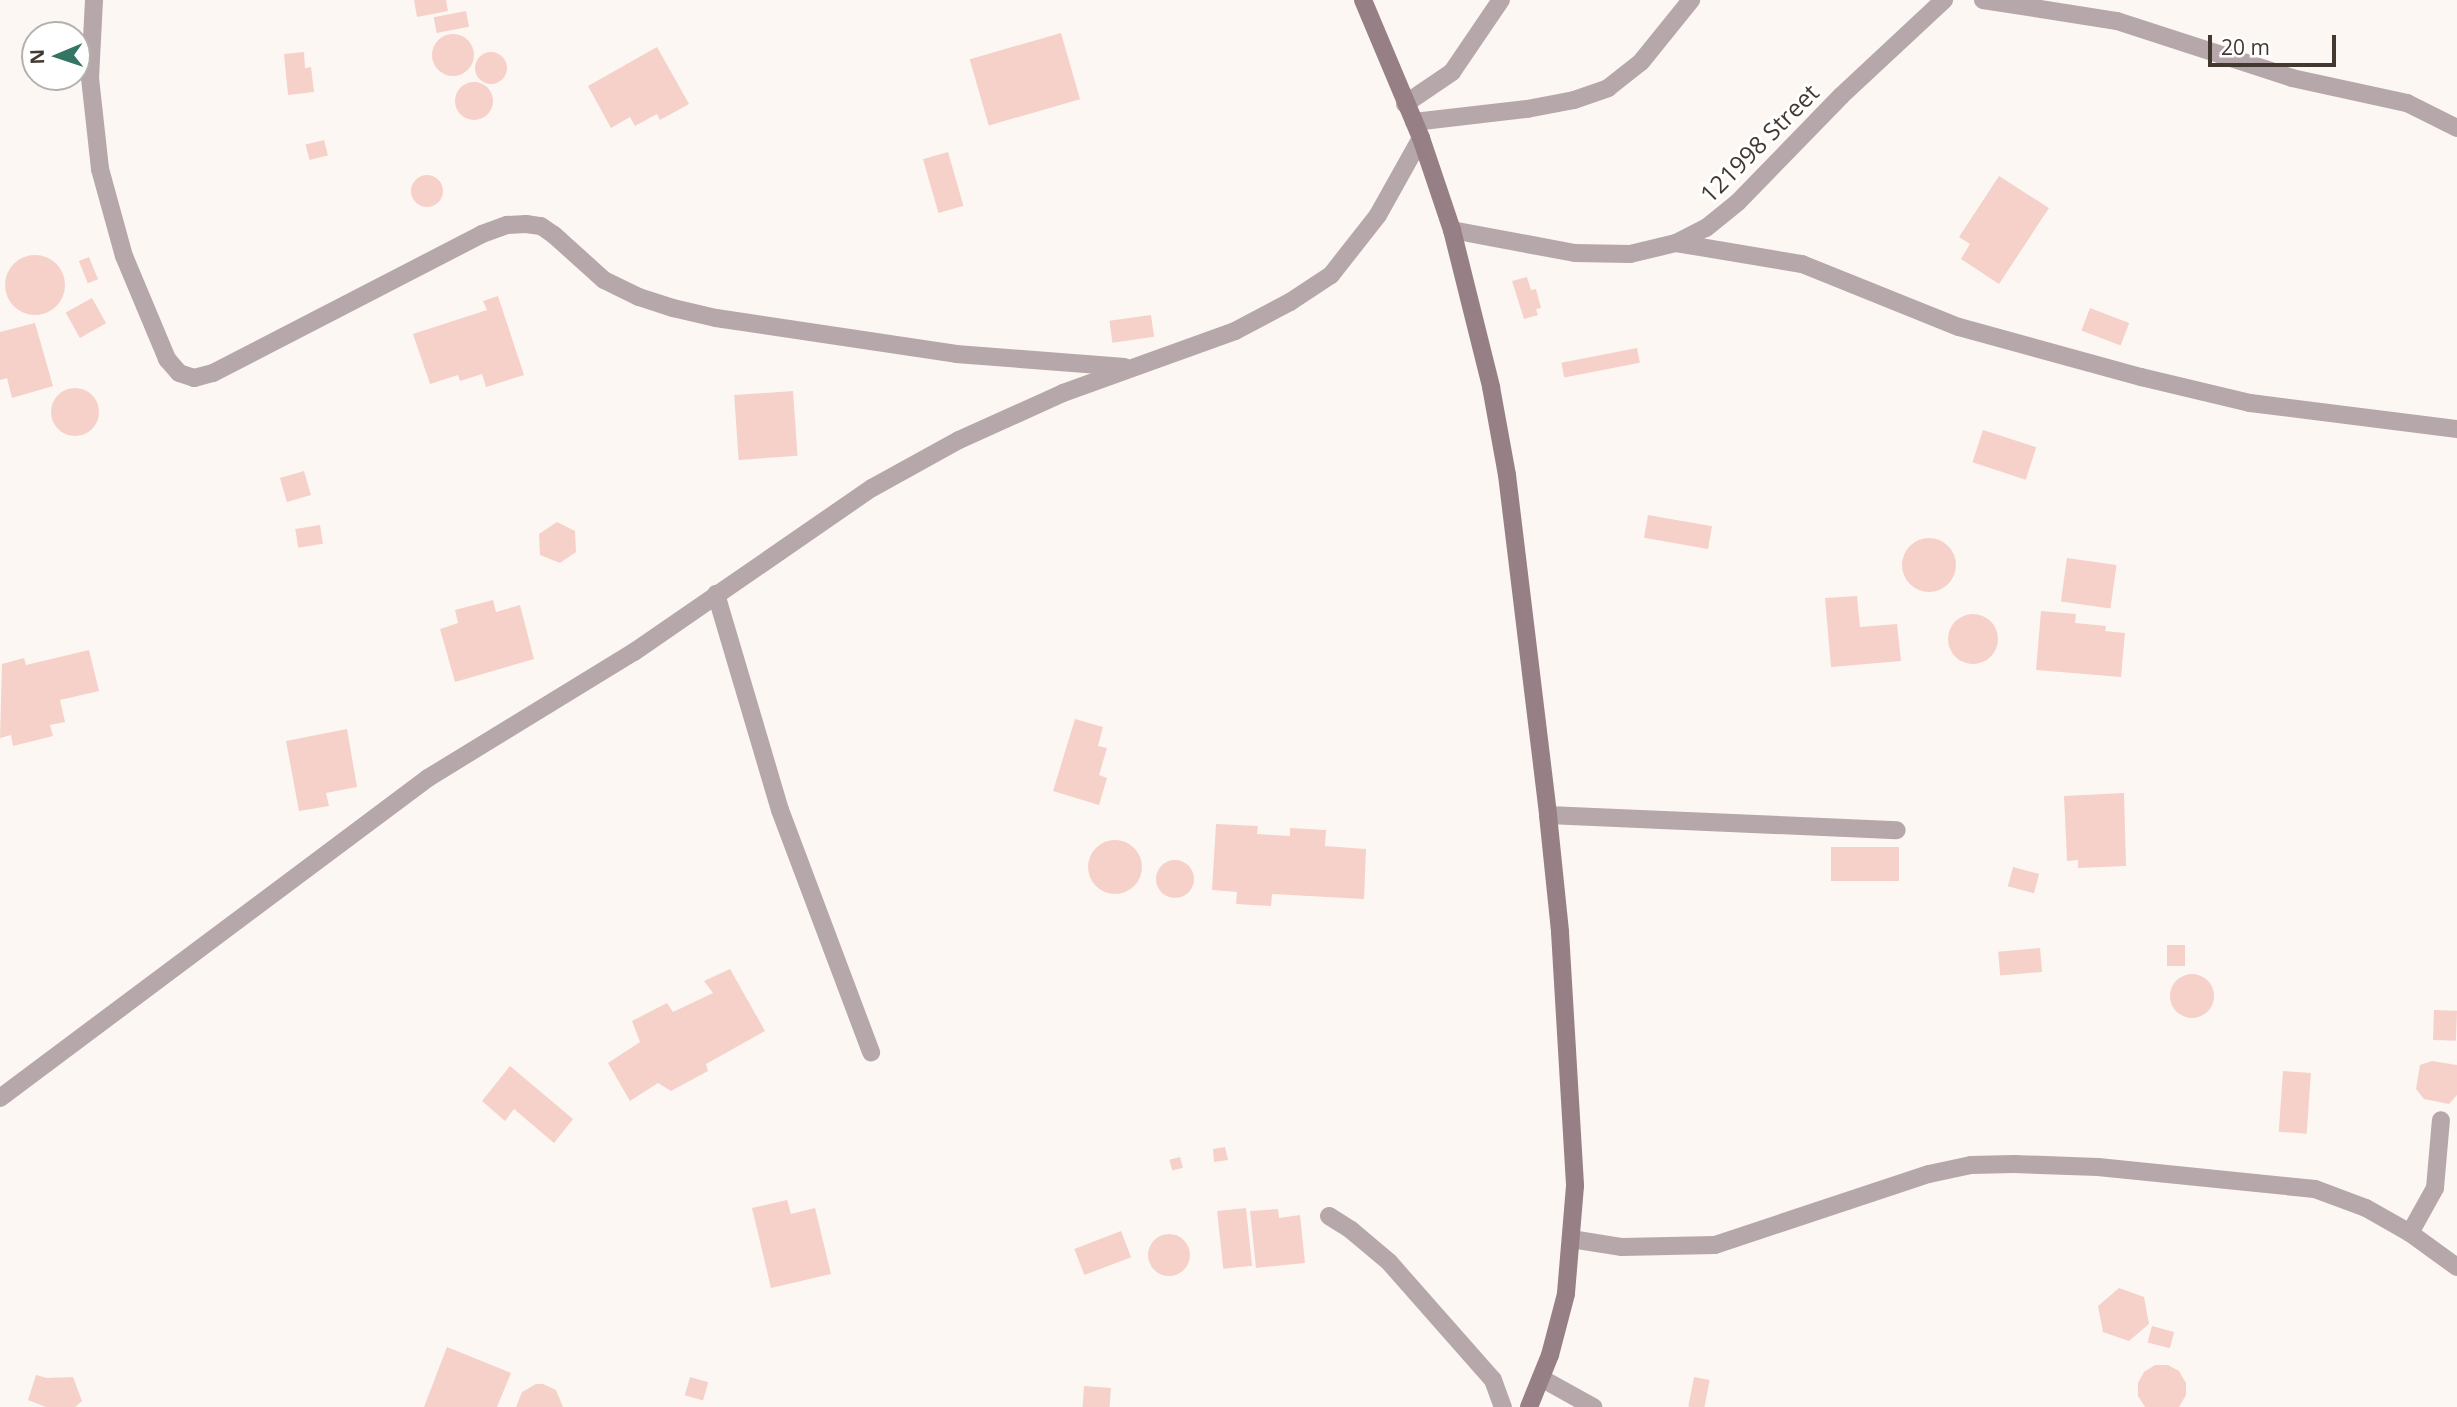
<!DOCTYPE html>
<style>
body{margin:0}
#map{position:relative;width:2457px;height:1407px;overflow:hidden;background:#fcf7f2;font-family:"Open Sans",sans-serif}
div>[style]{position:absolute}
.building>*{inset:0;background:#f6d1c9;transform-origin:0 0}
.round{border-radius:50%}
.lane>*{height:18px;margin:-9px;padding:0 9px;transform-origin:9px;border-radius:9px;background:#b6a7aa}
.street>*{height:18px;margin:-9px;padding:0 9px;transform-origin:9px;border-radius:9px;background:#b6a7aa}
.secondary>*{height:18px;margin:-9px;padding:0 9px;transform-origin:9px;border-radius:9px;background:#968085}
span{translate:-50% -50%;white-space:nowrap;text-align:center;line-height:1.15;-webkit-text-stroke:6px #fff;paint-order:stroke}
.street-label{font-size:24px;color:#433930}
.north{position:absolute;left:21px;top:21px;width:70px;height:70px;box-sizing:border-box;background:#fff;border:2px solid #b4b0ac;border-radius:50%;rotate:268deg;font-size:19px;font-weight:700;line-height:28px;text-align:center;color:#433930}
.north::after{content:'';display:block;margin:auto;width:24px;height:32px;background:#347564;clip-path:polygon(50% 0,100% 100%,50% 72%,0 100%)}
.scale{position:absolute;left:2208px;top:35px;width:128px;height:32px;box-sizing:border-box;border:4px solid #433930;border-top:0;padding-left:9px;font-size:21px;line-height:24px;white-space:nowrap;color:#433930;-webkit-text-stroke:5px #fff;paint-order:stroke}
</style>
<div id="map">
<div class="building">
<div style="clip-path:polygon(414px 0,446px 0,448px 11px,417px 17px)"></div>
<div style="left:466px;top:11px;width:16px;height:33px;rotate:79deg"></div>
<div style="left:1061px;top:33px;width:69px;height:95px;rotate:74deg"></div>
<div class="round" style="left:432px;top:34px;width:42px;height:42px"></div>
<div style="clip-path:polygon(657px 47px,689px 104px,660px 120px,657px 114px,635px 126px,630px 117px,611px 128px,588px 86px)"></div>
<div style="clip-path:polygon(304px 52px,305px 68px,311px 67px,314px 92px,288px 95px,284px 54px)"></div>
<div class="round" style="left:475px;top:52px;width:32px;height:32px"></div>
<div class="round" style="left:455px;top:82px;width:38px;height:38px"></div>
<div style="left:324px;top:140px;width:16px;height:19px;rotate:76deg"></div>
<div style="left:948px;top:152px;width:56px;height:26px;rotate:74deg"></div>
<div class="round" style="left:411px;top:175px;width:32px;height:32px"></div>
<div style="clip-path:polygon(1999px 176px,2049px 208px,1999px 284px,1961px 259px,1970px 244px,1959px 237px)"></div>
<div class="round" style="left:5px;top:255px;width:60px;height:60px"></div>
<div style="left:89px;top:257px;width:24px;height:11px;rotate:68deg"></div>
<div style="clip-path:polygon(1527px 277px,1531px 290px,1536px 289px,1541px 308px,1536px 309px,1538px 315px,1524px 319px,1512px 281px)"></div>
<div style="clip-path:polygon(498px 296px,524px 375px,486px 387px,482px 374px,460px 381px,458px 375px,430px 384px,413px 334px,487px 310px,483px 301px)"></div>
<div style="left:92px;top:298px;width:29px;height:30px;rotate:61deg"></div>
<div style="left:2090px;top:308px;width:42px;height:24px;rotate:21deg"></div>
<div style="left:1151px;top:315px;width:22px;height:42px;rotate:82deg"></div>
<div style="clip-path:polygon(35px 323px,53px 386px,12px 398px,7px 378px,0 380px,0 332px)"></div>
<div style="left:1637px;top:348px;width:15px;height:77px;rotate:79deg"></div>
<div class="round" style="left:51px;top:388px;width:48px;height:48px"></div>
<div style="left:793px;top:391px;width:65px;height:59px;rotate:86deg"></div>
<div style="left:1983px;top:430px;width:56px;height:34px;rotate:18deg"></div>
<div style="left:304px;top:471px;width:25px;height:25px;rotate:74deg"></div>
<div style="left:1648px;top:515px;width:65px;height:23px;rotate:10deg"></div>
<div style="clip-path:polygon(557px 522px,575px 531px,576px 552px,560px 563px,540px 555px,539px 534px)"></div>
<div style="left:320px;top:525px;width:19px;height:25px;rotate:81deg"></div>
<div class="round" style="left:1902px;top:538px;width:54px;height:54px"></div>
<div style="left:2067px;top:558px;width:50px;height:44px;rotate:8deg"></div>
<div style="clip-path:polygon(1857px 596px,1860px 627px,1897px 624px,1901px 661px,1831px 667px,1825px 598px)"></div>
<div style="clip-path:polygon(493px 600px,496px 612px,520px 605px,534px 659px,455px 682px,440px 629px,458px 623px,455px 610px)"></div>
<div style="clip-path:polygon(2041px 611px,2076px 614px,2075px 623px,2106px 626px,2105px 631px,2125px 633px,2121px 677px,2036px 670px)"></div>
<div class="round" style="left:1948px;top:614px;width:50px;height:50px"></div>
<div style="clip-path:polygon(89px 650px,99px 691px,60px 700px,65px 722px,50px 725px,53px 736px,13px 746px,11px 735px,0 738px,2px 664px,24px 658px,26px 665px)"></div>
<div style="clip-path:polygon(1075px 719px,1103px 727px,1098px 746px,1107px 748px,1099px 775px,1107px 778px,1099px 805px,1053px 791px)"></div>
<div style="clip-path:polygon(347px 729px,357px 787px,326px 793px,329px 806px,299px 811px,286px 741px)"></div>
<div style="clip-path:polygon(2124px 793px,2126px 866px,2078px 868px,2078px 860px,2067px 861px,2064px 796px)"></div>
<div style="clip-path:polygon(1216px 824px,1258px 826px,1257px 834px,1290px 836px,1290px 828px,1326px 830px,1325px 846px,1366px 849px,1364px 899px,1272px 894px,1271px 906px,1236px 904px,1237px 892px,1212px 890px)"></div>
<div class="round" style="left:1088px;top:840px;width:54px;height:54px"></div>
<div style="left:1831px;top:847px;width:68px;height:34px"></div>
<div class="round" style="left:1156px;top:860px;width:38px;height:38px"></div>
<div style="left:2013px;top:867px;width:27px;height:20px;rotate:15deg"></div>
<div style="left:2167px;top:945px;width:18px;height:21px"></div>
<div style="left:2040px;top:948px;width:24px;height:42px;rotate:85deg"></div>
<div style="clip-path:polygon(730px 969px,765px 1031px,706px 1064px,708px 1071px,671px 1091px,658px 1083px,630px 1101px,608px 1063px,640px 1042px,632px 1021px,667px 1003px,673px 1012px,713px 993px,704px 981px)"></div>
<div class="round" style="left:2170px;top:974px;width:44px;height:44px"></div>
<div style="left:2434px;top:1010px;width:23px;height:30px;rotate:2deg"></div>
<div style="clip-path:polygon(2432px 1061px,2457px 1065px,2457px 1095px,2449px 1104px,2424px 1099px,2416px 1089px,2420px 1065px)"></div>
<div style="clip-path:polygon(510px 1066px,573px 1119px,554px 1143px,514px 1109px,505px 1121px,482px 1101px)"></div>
<div style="left:2283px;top:1071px;width:28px;height:61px;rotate:4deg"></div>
<div style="clip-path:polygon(1225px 1147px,1228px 1160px,1214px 1162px,1213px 1149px)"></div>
<div style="left:1180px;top:1157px;width:11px;height:11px;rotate:75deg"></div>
<div style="clip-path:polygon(787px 1200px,791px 1214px,815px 1208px,831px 1274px,771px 1288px,752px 1208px)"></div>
<div style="left:1246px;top:1208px;width:58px;height:29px;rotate:84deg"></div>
<div style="clip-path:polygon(1278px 1209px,1279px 1218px,1300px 1215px,1305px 1263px,1256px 1268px,1250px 1211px)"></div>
<div style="left:1121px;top:1231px;width:28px;height:50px;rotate:69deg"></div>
<div class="round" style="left:1148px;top:1234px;width:42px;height:42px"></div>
<div style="clip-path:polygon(2119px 1288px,2144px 1297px,2149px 1324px,2129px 1341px,2103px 1332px,2098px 1306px)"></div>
<div style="left:2152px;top:1326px;width:23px;height:17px;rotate:15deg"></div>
<div style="clip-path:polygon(447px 1347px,511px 1373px,497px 1407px,424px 1407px)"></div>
<div style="clip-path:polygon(2155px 1365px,2168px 1365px,2179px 1371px,2186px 1383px,2186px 1395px,2179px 1407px,2145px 1407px,2138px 1396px,2138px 1383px,2144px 1372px)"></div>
<div style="clip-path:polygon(36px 1375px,47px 1378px,73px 1377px,82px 1401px,75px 1407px,46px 1407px,28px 1400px)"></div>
<div style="left:690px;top:1377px;width:19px;height:19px;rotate:16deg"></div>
<div style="left:1694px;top:1377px;width:16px;height:30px;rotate:11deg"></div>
<div style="clip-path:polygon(536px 1384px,543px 1384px,556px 1390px,563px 1407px,516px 1407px,522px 1392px)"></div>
<div style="left:1084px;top:1386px;width:27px;height:21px;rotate:4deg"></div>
</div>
<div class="lane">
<div style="left:1405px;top:104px;width:57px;rotate:-34.2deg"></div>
<div style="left:1452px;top:72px;width:87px;rotate:-55.8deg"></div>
<div style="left:1414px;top:122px;width:114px;rotate:-6.6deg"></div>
<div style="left:1527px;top:109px;width:48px;rotate:-10.8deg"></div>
<div style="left:1574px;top:100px;width:36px;rotate:-19deg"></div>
<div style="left:1608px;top:88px;width:42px;rotate:-38.2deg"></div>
<div style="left:1641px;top:62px;width:80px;rotate:-51.1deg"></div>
<div style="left:1548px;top:815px;width:349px;rotate:2.5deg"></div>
<div style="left:1329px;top:1216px;width:26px;rotate:32deg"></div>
<div style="left:1351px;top:1230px;width:50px;rotate:40.1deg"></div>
<div style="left:1389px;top:1262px;width:157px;rotate:48.6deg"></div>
<div style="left:1493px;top:1380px;width:29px;rotate:70deg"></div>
<div style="left:2410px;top:1233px;width:51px;rotate:-60.9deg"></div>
<div style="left:2435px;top:1188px;width:68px;rotate:-85deg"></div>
<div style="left:1541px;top:1378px;width:60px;rotate:29.1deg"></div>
</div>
<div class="street">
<div style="left:94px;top:0;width:78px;rotate:92.9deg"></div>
<div style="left:90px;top:78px;width:92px;rotate:83.7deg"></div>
<div style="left:100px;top:169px;width:90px;rotate:74.6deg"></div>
<div style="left:124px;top:256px;width:112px;rotate:67.3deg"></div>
<div style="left:167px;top:359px;width:18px;rotate:49deg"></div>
<div style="left:179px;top:373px;width:16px;rotate:18deg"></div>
<div style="left:194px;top:378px;width:20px;rotate:-15deg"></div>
<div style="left:213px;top:373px;width:303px;rotate:-27.3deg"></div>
<div style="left:482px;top:234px;width:27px;rotate:-20deg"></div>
<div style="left:507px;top:225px;width:19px;rotate:-3deg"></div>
<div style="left:526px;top:224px;width:15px;rotate:8deg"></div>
<div style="left:541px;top:226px;width:16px;rotate:35deg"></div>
<div style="left:554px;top:235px;width:67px;rotate:42deg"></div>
<div style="left:604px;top:280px;width:39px;rotate:26deg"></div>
<div style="left:639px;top:297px;width:36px;rotate:18deg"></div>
<div style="left:673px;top:308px;width:44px;rotate:13.1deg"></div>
<div style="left:716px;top:318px;width:243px;rotate:8.5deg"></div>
<div style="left:956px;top:354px;width:169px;rotate:4.4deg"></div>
<div style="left:1983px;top:0;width:136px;rotate:8.9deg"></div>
<div style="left:2117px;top:21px;width:184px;rotate:18deg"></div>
<div style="left:2292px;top:78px;width:118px;rotate:12.3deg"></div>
<div style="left:2407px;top:103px;width:56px;rotate:26.6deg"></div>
<div style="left:1452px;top:230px;width:125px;rotate:10.6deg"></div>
<div style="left:1575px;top:253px;width:55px;rotate:1deg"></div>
<div style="left:1630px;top:254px;width:47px;rotate:-13.4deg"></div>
<div style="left:1676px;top:243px;width:34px;rotate:-27deg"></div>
<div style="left:1706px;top:228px;width:41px;rotate:-39.1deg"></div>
<div style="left:1738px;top:202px;width:148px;rotate:-45.8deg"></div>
<div style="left:1841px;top:96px;width:141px;rotate:-43deg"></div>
<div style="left:1676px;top:243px;width:128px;rotate:9.5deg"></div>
<div style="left:1802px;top:264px;width:169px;rotate:21.9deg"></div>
<div style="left:1959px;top:327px;width:189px;rotate:15.4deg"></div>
<div style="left:2141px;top:377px;width:112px;rotate:13.4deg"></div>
<div style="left:2250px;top:403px;width:209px;rotate:7.2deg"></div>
<div style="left:716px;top:594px;width:225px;rotate:73.5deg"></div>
<div style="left:780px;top:810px;width:259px;rotate:69.4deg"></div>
<div style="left:0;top:1098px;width:534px;rotate:-36.78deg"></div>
<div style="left:428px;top:778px;width:241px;rotate:-31.5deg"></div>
<div style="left:634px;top:652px;width:289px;rotate:-34.6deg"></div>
<div style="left:872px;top:488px;width:99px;rotate:-28.9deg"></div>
<div style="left:959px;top:440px;width:114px;rotate:-24.3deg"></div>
<div style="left:1063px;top:393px;width:183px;rotate:-19.8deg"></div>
<div style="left:1235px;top:331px;width:62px;rotate:-27.8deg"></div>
<div style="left:1290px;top:302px;width:49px;rotate:-33.4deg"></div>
<div style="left:1331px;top:275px;width:76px;rotate:-51.9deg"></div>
<div style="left:1378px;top:215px;width:88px;rotate:-60.8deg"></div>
<div style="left:1571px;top:1239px;width:52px;rotate:8.9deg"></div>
<div style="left:1622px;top:1247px;width:93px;rotate:-1.2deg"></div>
<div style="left:1715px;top:1245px;width:225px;rotate:-18.4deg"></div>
<div style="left:1929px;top:1174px;width:43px;rotate:-12.1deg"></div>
<div style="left:1971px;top:1165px;width:43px;rotate:-1.3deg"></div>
<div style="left:2014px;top:1164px;width:84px;rotate:2deg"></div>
<div style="left:2098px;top:1167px;width:218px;rotate:5.8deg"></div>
<div style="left:2315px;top:1189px;width:54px;rotate:20.4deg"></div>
<div style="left:2366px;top:1208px;width:51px;rotate:29.6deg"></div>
<div style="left:2410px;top:1233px;width:58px;rotate:35.9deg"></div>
</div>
<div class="secondary">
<div style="left:1363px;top:0;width:150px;rotate:67.2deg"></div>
<div style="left:1421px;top:138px;width:97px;rotate:71.4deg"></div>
<div style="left:1452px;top:230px;width:162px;rotate:76deg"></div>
<div style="left:1491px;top:387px;width:89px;rotate:79.7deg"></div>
<div style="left:1507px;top:475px;width:342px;rotate:83.1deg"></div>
<div style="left:1548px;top:815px;width:118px;rotate:84.1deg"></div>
<div style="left:1560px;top:932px;width:254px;rotate:86.6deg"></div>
<div style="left:1575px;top:1186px;width:108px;rotate:94.8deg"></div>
<div style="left:1566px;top:1294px;width:63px;rotate:104.7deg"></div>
<div style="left:1550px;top:1355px;width:56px;rotate:112deg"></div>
</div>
<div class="street-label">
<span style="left:1759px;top:143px;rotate:-45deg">121998 Street</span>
</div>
<div class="north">N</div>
<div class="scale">20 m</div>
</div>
